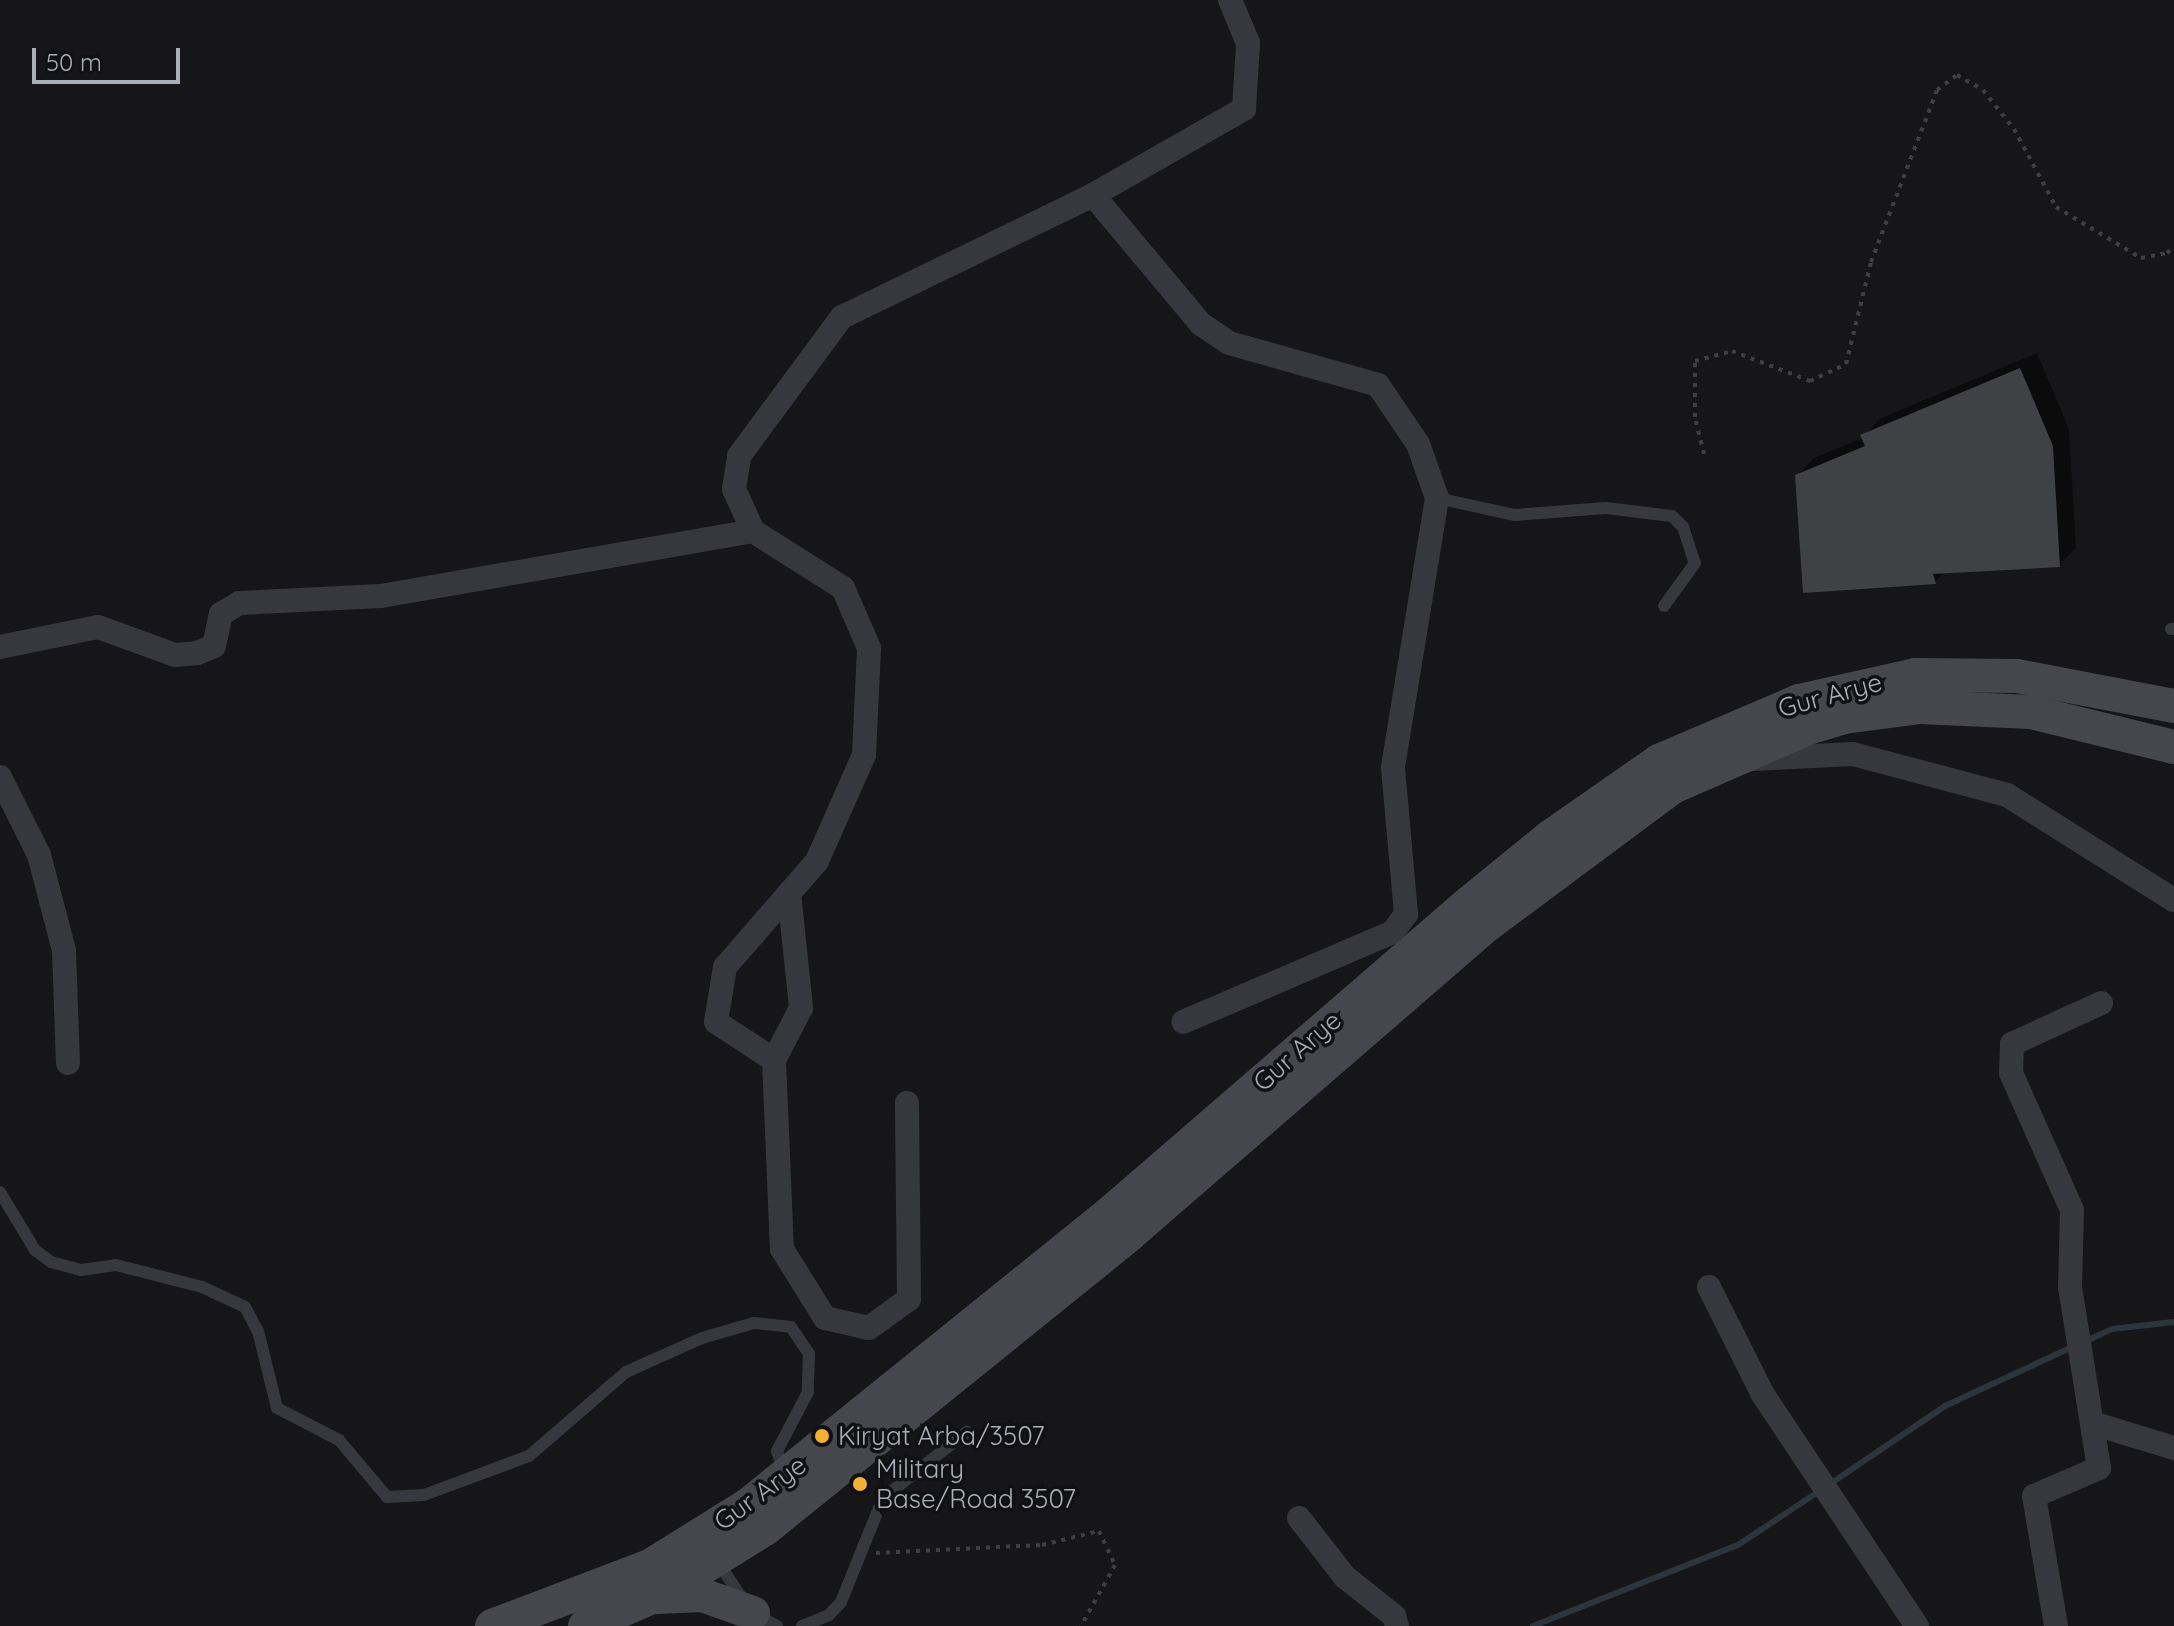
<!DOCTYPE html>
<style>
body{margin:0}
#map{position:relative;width:2174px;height:1626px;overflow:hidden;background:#161618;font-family:Quicksand,sans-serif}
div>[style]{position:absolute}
.shadow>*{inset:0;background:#0007}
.stream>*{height:6px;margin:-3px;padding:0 3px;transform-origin:3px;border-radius:3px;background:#2c353c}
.building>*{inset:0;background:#404145}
.path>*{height:4px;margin-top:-2px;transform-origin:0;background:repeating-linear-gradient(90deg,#3d3f44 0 4px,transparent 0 10px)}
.lane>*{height:12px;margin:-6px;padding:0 6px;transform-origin:6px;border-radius:6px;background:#37383d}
.street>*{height:24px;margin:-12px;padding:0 12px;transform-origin:12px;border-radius:12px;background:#37383d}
.secondary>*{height:34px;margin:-17px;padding:0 17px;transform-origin:17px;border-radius:17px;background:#45474d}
.dots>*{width:22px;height:22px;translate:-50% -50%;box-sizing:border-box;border:4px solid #111113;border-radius:50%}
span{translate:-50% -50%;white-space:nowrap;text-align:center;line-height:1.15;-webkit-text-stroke:7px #111113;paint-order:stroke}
.street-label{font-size:26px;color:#a8adb8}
.poi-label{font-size:26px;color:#a8adb8}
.left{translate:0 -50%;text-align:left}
.scale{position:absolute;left:32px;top:48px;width:148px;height:36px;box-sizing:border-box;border:4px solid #a8adb8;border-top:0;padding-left:10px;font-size:24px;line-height:28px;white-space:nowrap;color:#a8adb8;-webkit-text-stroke:6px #111113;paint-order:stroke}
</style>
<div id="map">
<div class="shadow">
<div style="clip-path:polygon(2037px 353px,2069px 429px,2076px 548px,2059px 565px,1945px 572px,1935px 582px,1805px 590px,1797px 476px,1814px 458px,1863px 438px,1879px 419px)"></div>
</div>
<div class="stream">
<div style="left:2084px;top:1342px;width:31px;rotate:-25deg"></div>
<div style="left:2112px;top:1329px;width:62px;rotate:-6.4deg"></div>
<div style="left:1830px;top:1484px;width:139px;rotate:-34.1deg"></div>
<div style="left:1945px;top:1406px;width:142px;rotate:-24.9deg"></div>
<div style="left:1533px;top:1626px;width:220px;rotate:-21.6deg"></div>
<div style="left:1738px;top:1545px;width:100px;rotate:-33.5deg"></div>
</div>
<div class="building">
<div style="clip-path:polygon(2020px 368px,2053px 446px,2060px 567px,1933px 574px,1936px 584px,1803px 593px,1795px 475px,1865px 446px,1860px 435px)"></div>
</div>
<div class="path">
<div style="left:1704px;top:454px;width:38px;rotate:-104deg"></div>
<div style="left:1695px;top:417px;width:56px;rotate:-90deg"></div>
<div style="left:1695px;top:361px;width:38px;rotate:-15deg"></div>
<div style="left:1732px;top:351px;width:84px;rotate:21deg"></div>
<div style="left:1810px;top:381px;width:40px;rotate:-25deg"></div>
<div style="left:1846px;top:364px;width:105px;rotate:-76.2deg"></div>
<div style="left:1871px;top:262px;width:184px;rotate:-69deg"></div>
<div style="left:1937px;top:90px;width:25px;rotate:-37deg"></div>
<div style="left:1957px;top:75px;width:30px;rotate:30deg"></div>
<div style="left:1983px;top:90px;width:50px;rotate:51.5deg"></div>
<div style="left:2014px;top:129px;width:89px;rotate:61.7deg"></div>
<div style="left:2056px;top:207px;width:99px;rotate:31deg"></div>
<div style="left:2141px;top:258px;width:26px;rotate:-11deg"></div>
<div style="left:2167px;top:253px;width:10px;rotate:-45deg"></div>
<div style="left:876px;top:1553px;width:166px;rotate:-2.8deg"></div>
<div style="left:1042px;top:1545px;width:59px;rotate:-13.8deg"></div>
<div style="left:1099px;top:1531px;width:38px;rotate:65deg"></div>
<div style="left:1115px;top:1565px;width:70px;rotate:119.1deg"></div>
</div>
<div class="lane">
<div style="left:1437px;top:498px;width:80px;rotate:12.3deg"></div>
<div style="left:1515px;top:515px;width:91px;rotate:-4.4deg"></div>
<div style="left:1606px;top:508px;width:66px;rotate:6.9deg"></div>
<div style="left:1672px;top:516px;width:16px;rotate:45deg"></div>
<div style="left:1683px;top:527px;width:38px;rotate:72deg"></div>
<div style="left:1695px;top:563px;width:53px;rotate:125.8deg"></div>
<div style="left:2171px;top:629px;width:3px"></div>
<div style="left:0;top:1192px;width:68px;rotate:58.9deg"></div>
<div style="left:35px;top:1250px;width:20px;rotate:37deg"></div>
<div style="left:51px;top:1262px;width:31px;rotate:15deg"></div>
<div style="left:81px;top:1270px;width:35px;rotate:-8deg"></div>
<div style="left:116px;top:1265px;width:89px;rotate:14.3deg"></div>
<div style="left:202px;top:1287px;width:47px;rotate:24.9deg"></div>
<div style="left:245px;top:1307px;width:27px;rotate:62deg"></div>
<div style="left:258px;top:1331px;width:79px;rotate:76.1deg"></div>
<div style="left:277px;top:1408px;width:70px;rotate:27.3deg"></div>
<div style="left:339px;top:1440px;width:75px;rotate:49.9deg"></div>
<div style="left:387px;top:1497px;width:37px;rotate:-3deg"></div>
<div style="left:424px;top:1495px;width:112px;rotate:-20.4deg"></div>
<div style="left:529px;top:1456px;width:128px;rotate:-40.9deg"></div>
<div style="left:626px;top:1372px;width:83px;rotate:-24.1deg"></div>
<div style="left:702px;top:1338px;width:54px;rotate:-16.1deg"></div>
<div style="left:754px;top:1323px;width:37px;rotate:6deg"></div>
<div style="left:791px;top:1327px;width:32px;rotate:56deg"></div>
<div style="left:809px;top:1354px;width:38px;rotate:92deg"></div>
<div style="left:808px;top:1392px;width:67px;rotate:117.7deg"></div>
<div style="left:777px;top:1451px;width:23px;rotate:70deg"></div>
<div style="left:718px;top:1562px;width:45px;rotate:56.7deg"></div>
<div style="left:755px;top:1614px;width:25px;rotate:29deg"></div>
<div style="left:802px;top:1626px;width:29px;rotate:-22deg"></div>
<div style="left:829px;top:1615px;width:18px;rotate:-47deg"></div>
<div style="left:841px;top:1602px;width:112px;rotate:-68deg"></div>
<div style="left:883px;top:1498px;width:107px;rotate:-38.2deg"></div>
</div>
<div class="street">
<div style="left:1093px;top:195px;width:168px;rotate:50.1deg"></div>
<div style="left:1201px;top:324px;width:34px;rotate:34deg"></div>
<div style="left:1229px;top:343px;width:155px;rotate:15.7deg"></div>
<div style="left:1378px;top:385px;width:71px;rotate:55.9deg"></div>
<div style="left:1418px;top:444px;width:57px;rotate:70.6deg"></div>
<div style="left:1437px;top:498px;width:274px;rotate:99.3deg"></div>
<div style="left:1393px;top:768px;width:147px;rotate:84.9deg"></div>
<div style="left:1406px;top:914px;width:22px;rotate:126deg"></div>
<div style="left:1393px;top:932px;width:228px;rotate:156.8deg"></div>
<div style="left:0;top:647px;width:100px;rotate:-11.5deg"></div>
<div style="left:98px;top:627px;width:82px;rotate:20deg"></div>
<div style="left:175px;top:655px;width:22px;rotate:-5deg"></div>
<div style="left:197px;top:653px;width:18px;rotate:-22deg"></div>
<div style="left:214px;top:646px;width:33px;rotate:-78deg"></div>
<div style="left:221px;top:614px;width:21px;rotate:-31deg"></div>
<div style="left:239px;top:603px;width:142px;rotate:-2.8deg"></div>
<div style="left:381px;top:596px;width:378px;rotate:-9.9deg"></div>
<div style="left:1752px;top:759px;width:101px;rotate:-2.8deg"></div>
<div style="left:1853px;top:754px;width:159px;rotate:14.9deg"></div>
<div style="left:2007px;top:795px;width:197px;rotate:32.2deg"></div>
<div style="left:0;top:777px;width:87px;rotate:63.4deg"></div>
<div style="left:39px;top:855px;width:98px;rotate:75.3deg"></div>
<div style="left:64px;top:950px;width:113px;rotate:88deg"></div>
<div style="left:789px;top:893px;width:116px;rotate:84deg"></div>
<div style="left:801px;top:1008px;width:59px;rotate:117.4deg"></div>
<div style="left:774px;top:1060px;width:189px;rotate:87.6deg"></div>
<div style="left:782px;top:1249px;width:81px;rotate:58.1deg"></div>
<div style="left:825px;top:1318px;width:45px;rotate:12.8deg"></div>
<div style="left:869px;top:1328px;width:49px;rotate:-35.9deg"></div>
<div style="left:909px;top:1299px;width:196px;rotate:-90.6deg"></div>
<div style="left:774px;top:1060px;width:69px;rotate:-146.8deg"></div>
<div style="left:716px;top:1022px;width:56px;rotate:-80.7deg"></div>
<div style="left:725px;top:967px;width:140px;rotate:-49deg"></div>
<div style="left:817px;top:861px;width:116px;rotate:-66.1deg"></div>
<div style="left:864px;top:755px;width:107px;rotate:-87.3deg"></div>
<div style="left:869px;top:648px;width:65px;rotate:-113.4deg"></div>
<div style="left:843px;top:588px;width:107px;rotate:-147.7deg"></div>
<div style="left:753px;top:531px;width:46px;rotate:-114.3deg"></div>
<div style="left:734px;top:489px;width:33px;rotate:-81deg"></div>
<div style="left:739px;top:456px;width:173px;rotate:-53.5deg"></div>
<div style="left:842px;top:317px;width:279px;rotate:-25.9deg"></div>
<div style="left:1093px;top:195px;width:174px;rotate:-29.7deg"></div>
<div style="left:1244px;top:109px;width:66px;rotate:-86.5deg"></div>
<div style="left:1248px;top:43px;width:47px;rotate:-112.7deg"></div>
<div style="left:1709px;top:1287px;width:119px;rotate:63.4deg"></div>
<div style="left:1762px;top:1393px;width:280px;rotate:56.4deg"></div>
<div style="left:2092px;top:1423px;width:86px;rotate:17deg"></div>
<div style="left:1299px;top:1518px;width:75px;rotate:52.1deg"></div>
<div style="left:1345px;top:1577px;width:63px;rotate:38.5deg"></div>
<div style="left:1394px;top:1616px;width:10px;rotate:73deg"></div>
<div style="left:2056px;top:1626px;width:132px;rotate:-99.6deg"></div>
<div style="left:2034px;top:1496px;width:71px;rotate:-23.3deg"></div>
<div style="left:2099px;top:1468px;width:183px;rotate:-99.1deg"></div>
<div style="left:2070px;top:1287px;width:77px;rotate:-88.5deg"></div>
<div style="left:2072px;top:1210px;width:150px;rotate:-114deg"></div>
<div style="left:2011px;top:1073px;width:29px;rotate:-88deg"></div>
<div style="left:2012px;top:1044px;width:98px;rotate:-24.7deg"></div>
</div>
<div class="secondary">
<div style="left:658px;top:1597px;width:44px;rotate:-2.6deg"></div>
<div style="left:702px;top:1595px;width:54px;rotate:19.4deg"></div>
<div style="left:492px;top:1626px;width:169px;rotate:-20.8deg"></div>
<div style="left:650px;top:1566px;width:115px;rotate:-31.9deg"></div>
<div style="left:748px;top:1505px;width:466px;rotate:-38.9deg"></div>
<div style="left:1111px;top:1212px;width:473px;rotate:-40.8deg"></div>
<div style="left:1469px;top:903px;width:104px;rotate:-39.2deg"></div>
<div style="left:1550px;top:837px;width:133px;rotate:-34.9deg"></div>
<div style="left:1659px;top:761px;width:152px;rotate:-23.2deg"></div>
<div style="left:1799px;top:701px;width:119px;rotate:-12.6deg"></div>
<div style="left:1915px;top:675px;width:102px;rotate:0.6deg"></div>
<div style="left:2017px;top:676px;width:160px;rotate:10.8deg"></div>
<div style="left:585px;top:1626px;width:86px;rotate:-23.3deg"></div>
<div style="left:664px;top:1592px;width:119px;rotate:-32deg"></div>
<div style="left:765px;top:1529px;width:468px;rotate:-38.9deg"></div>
<div style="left:1129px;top:1235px;width:474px;rotate:-40.9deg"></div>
<div style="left:1487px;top:925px;width:232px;rotate:-36.6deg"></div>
<div style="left:1673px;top:787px;width:147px;rotate:-23.6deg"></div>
<div style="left:1808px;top:728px;width:38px;rotate:-17deg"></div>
<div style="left:1844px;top:717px;width:77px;rotate:-7.5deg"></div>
<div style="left:1920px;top:707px;width:111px;rotate:2.6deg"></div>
<div style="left:2031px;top:712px;width:147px;rotate:13.8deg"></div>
</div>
<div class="dots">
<div style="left:822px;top:1436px;background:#f2b134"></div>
<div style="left:860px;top:1484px;background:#f2b134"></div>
</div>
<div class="street-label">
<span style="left:1830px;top:695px;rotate:-15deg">Gur Arye</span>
<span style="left:1297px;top:1051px;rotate:-41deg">Gur Arye</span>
<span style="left:760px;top:1493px;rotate:-36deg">Gur Arye</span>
</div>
<div class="poi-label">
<span class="left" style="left:838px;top:1436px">Kiryat Arba/3507</span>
<span class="left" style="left:876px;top:1484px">Military<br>Base/Road 3507</span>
</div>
<div class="scale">50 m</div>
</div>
